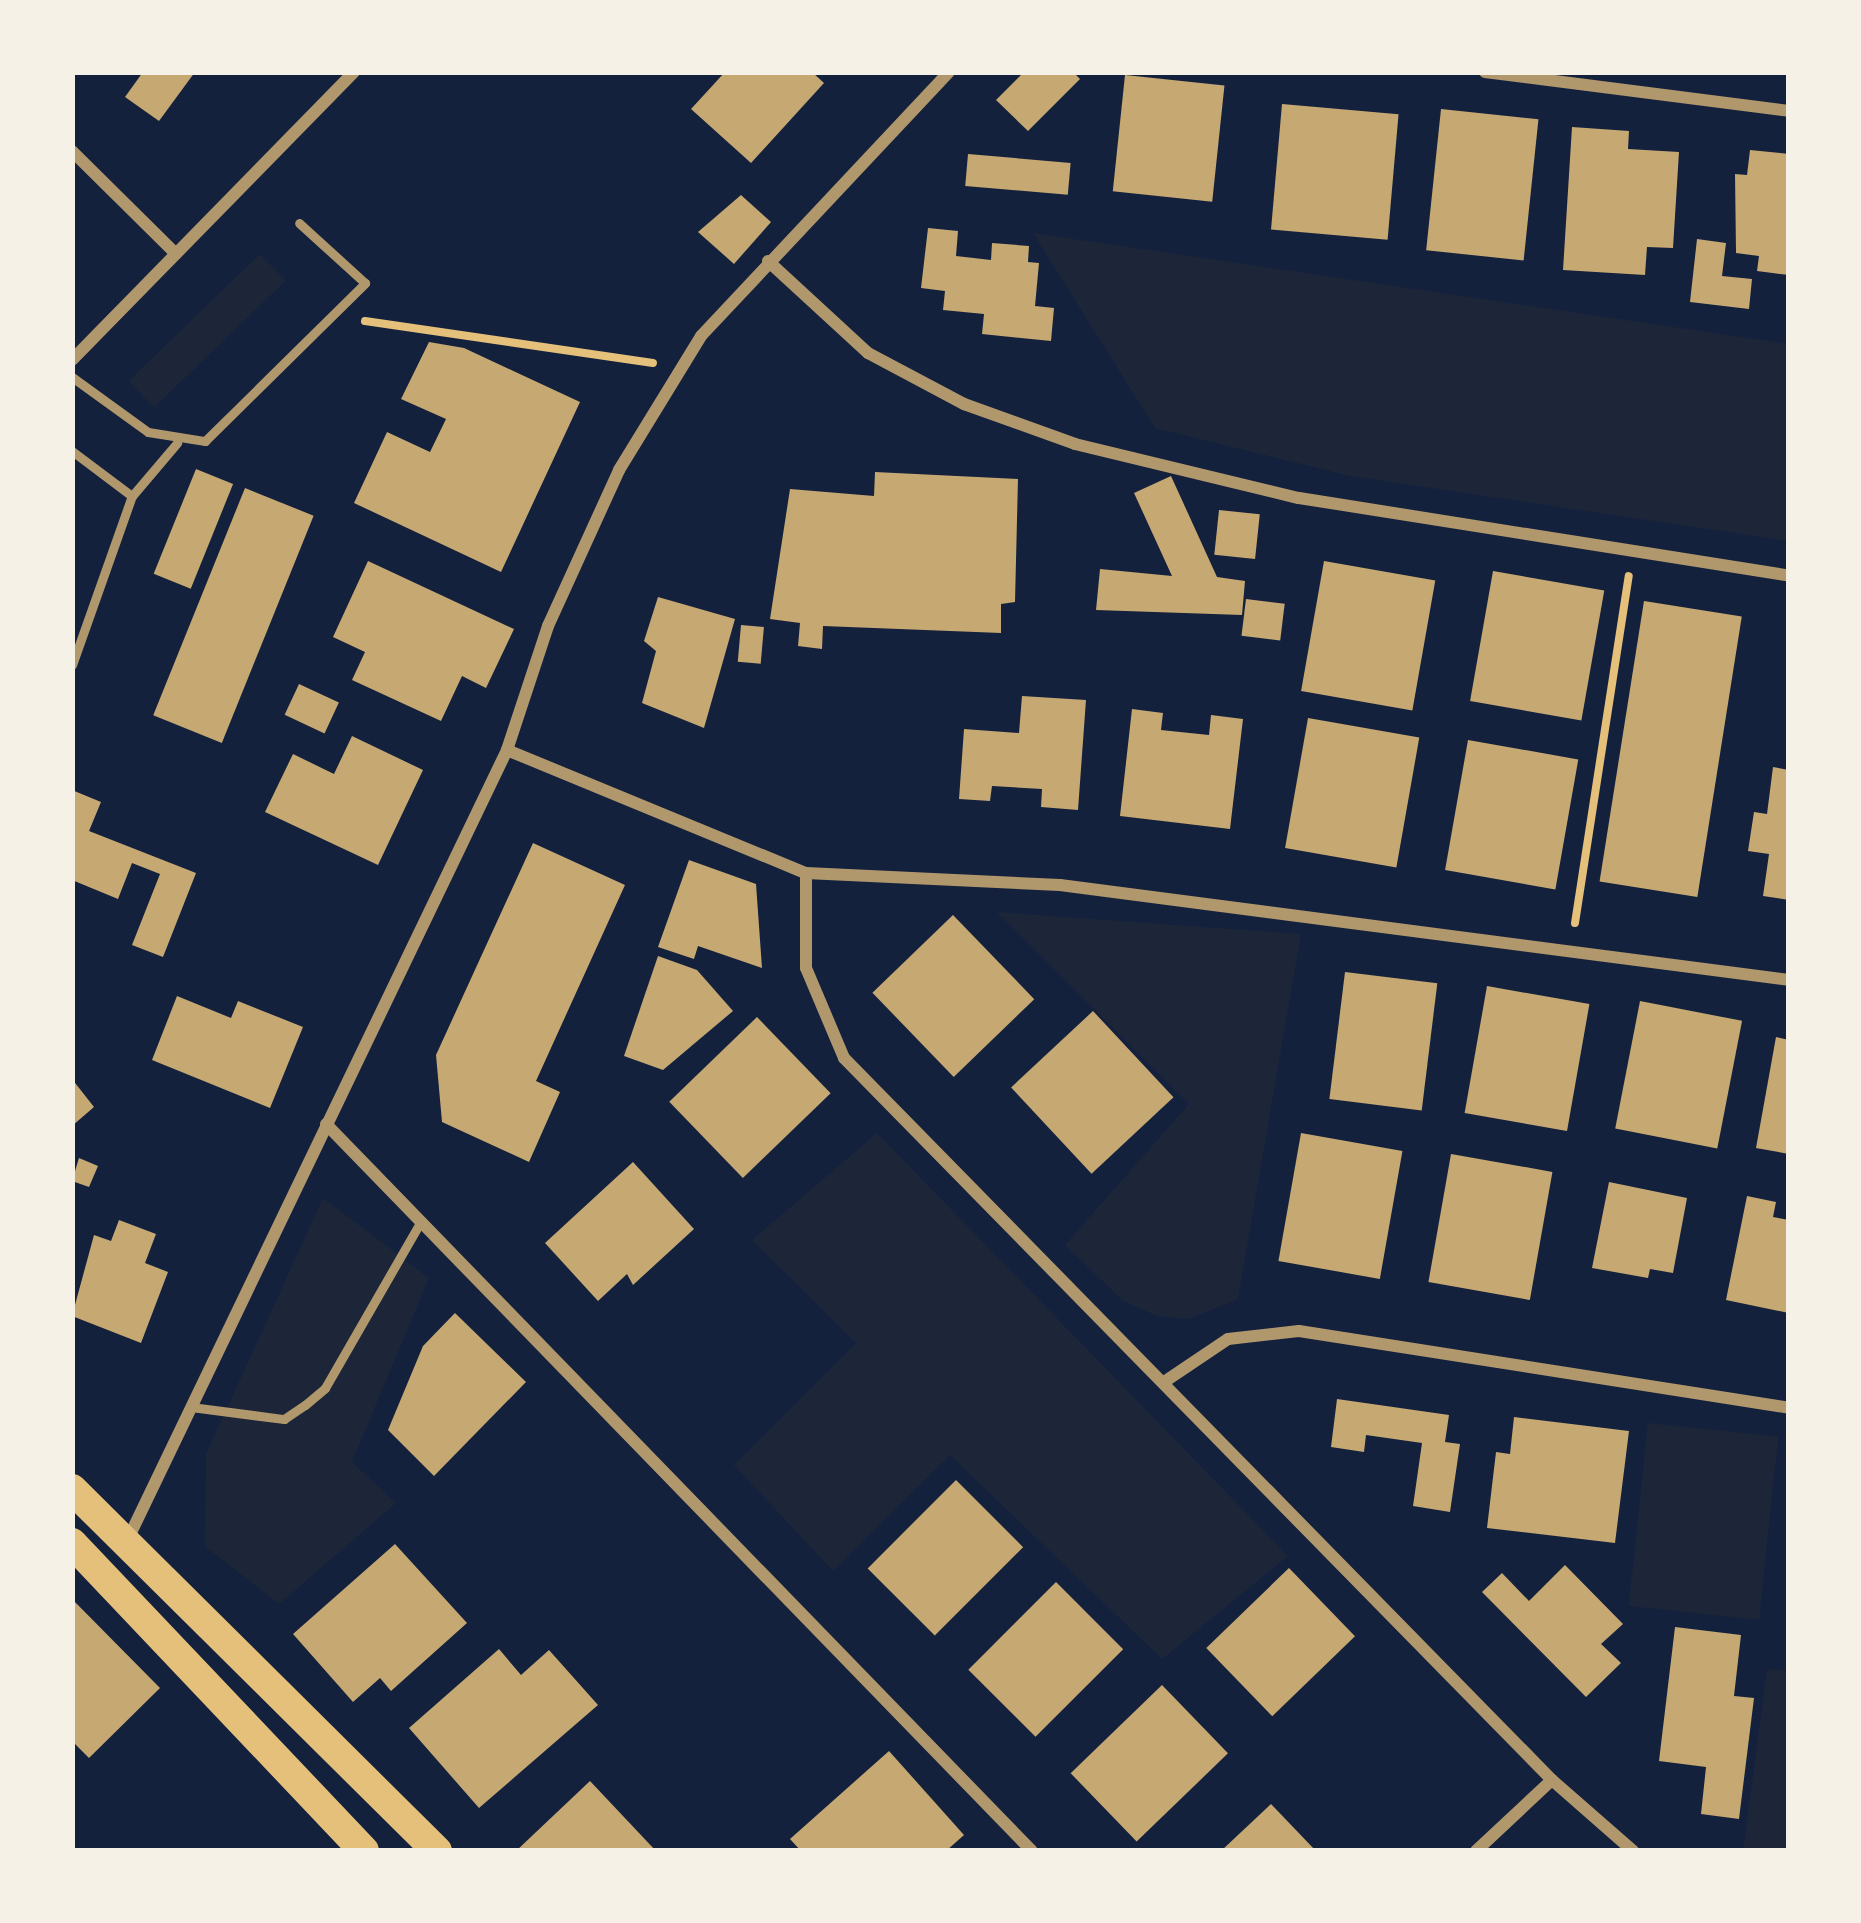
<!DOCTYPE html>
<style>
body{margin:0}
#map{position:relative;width:1861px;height:1923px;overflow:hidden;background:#14213d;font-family:Arial,sans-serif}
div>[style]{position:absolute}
.green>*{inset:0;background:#1d2539;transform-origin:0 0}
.building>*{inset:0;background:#c6a872;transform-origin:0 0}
.path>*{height:8px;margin:-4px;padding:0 4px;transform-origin:4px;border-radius:4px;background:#e5c07b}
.service>*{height:9px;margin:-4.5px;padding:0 4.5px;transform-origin:4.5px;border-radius:4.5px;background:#b1986c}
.minor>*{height:12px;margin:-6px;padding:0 6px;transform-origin:6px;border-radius:6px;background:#b1986c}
.primary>*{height:30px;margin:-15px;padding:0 15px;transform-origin:15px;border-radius:15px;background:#e5c07b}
span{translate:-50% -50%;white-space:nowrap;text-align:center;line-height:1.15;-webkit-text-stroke:12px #f6f1e7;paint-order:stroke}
.frame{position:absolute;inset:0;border:75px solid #f6f1e7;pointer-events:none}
</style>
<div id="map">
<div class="green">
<div style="clip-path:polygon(1033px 233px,1789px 344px,1789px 541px,1350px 476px,1155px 428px)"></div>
<div style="left:260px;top:254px;width:37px;height:183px;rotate:46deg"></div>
<div style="clip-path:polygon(997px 912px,1301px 934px,1238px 1299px,1189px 1319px,1157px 1316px,1123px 1301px,1065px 1245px,1189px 1104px)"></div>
<div style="clip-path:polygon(877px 1133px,1288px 1556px,1162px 1659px,950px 1455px,833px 1571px,734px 1465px,856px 1343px,752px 1240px)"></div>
<div style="clip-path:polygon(323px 1198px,429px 1278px,352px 1462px,396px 1503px,279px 1604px,205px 1546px,206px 1454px)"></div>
<div style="left:1648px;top:1423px;width:131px;height:184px;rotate:6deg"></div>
<div style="clip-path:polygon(1767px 1669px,1789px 1671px,1789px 1851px,1743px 1851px)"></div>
</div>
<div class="building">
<div style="clip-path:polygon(143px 72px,195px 72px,159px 121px,125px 97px)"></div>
<div style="clip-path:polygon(725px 72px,812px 72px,824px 83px,751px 163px,691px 109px)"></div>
<div style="clip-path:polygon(1024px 72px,1073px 72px,1080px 79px,1028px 131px,996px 100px)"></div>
<div style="left:1125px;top:75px;width:100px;height:117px;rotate:6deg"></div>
<div style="left:1282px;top:104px;width:117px;height:126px;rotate:5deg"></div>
<div style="left:1441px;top:109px;width:98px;height:142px;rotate:6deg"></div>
<div style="clip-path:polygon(1572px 127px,1629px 131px,1628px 149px,1679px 152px,1673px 248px,1647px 247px,1645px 275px,1563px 270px)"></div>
<div style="clip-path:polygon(1750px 150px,1789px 154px,1789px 275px,1757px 271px,1759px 256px,1736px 253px,1735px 174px,1747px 175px)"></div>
<div style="left:968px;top:154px;width:103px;height:32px;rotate:5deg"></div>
<div style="clip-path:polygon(741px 195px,771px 222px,734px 264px,698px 232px)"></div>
<div style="clip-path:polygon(928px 228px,958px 231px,956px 256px,991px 260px,992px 243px,1029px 246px,1028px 262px,1039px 263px,1035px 306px,1054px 308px,1051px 341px,982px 334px,984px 314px,943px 310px,945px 291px,921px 288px)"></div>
<div style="clip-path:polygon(1697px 239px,1726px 243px,1722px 276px,1752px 279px,1749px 309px,1690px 302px)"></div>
<div style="clip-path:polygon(429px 342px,464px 348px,580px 402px,501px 572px,354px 503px,387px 432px,430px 452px,446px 419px,401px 399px)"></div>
<div style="left:196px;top:469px;width:40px;height:113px;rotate:22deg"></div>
<div style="clip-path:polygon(875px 472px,1018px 479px,1015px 602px,1001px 604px,1001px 633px,823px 626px,822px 649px,798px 646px,800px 623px,770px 619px,790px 489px,874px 496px)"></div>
<div style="clip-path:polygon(1171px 476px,1217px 577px,1245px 581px,1242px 615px,1096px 610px,1100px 569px,1172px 576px,1134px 493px)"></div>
<div style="left:245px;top:488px;width:74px;height:245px;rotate:22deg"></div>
<div style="left:1219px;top:510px;width:41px;height:45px;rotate:6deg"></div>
<div style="clip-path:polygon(368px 561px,514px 629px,486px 688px,462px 676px,441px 721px,352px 680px,365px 652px,333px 637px)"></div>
<div style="left:1324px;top:561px;width:113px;height:132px;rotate:10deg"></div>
<div style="left:1493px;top:571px;width:113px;height:132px;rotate:10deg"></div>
<div style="clip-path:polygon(658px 597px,735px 619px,704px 728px,642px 703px,656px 651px,644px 641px)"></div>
<div style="left:1246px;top:599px;width:39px;height:37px;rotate:7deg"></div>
<div style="left:1644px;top:601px;width:99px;height:284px;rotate:9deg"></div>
<div style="left:741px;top:625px;width:23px;height:37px;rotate:5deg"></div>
<div style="left:299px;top:684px;width:44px;height:34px;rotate:25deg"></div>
<div style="clip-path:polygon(1022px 696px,1086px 700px,1078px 810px,1041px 807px,1042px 789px,992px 786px,990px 801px,959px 799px,964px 729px,1019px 733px)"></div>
<div style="clip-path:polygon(1132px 709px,1163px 713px,1161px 730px,1209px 735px,1211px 715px,1243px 719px,1230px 829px,1120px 816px)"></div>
<div style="left:1308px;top:718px;width:113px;height:132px;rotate:10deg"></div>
<div style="clip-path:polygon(352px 736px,423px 770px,378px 865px,265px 812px,293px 754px,334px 774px)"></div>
<div style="left:1468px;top:740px;width:112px;height:132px;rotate:10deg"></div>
<div style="clip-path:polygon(1773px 767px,1789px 770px,1789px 900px,1763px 896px,1769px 854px,1748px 851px,1754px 812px,1767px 814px)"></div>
<div style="clip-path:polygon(72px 790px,101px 802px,89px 831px,196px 873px,163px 957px,132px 945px,160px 874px,132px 863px,118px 899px,72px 880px)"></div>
<div style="clip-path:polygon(533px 843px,625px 885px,536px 1081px,560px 1092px,529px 1162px,442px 1122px,436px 1055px)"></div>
<div style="clip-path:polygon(689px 860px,756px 884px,762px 968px,698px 946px,694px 959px,658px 947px)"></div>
<div style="left:953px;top:915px;width:117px;height:112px;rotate:46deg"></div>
<div style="clip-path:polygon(658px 956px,697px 970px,733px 1011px,663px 1070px,624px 1056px)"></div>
<div style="left:1345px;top:972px;width:93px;height:128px;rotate:7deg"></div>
<div style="left:1487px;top:986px;width:104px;height:129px;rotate:10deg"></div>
<div style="clip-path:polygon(177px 996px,231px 1018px,238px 1001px,303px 1027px,270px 1108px,152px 1060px)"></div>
<div style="left:1640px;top:1001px;width:104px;height:130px;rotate:11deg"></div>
<div style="left:1093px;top:1011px;width:118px;height:112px;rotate:47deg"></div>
<div style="left:757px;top:1017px;width:106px;height:122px;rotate:46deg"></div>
<div style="clip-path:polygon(1776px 1037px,1789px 1040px,1789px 1154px,1756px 1148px)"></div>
<div style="clip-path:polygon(72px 1079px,94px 1107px,72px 1126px)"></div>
<div style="left:1301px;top:1133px;width:103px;height:130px;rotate:10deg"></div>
<div style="left:1451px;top:1154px;width:103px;height:130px;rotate:10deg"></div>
<div style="clip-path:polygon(79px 1158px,98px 1166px,89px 1187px,72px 1181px)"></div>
<div style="clip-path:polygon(633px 1162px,694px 1229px,633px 1285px,627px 1274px,598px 1301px,545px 1243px)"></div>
<div style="clip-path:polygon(1609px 1182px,1687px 1198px,1673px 1273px,1650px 1269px,1648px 1278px,1592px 1268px)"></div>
<div style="clip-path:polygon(1747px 1196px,1776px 1202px,1773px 1217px,1789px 1220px,1789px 1313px,1726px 1300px)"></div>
<div style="clip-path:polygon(119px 1220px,156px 1234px,145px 1263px,168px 1272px,141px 1343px,72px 1316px,94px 1235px,111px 1241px)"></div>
<div style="clip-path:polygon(455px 1313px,526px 1382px,434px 1476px,388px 1430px,423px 1346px)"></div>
<div style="clip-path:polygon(1337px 1399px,1449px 1415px,1445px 1442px,1460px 1444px,1450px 1512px,1413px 1506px,1422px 1443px,1366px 1435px,1364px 1452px,1331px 1447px)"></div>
<div style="clip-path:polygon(1514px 1417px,1629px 1431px,1615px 1543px,1487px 1528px,1496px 1452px,1510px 1454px)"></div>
<div style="left:956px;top:1480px;width:95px;height:125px;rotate:45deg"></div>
<div style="clip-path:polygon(395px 1544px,467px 1623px,391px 1691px,380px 1678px,353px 1702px,293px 1634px)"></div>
<div style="clip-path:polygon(1565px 1565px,1623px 1624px,1601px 1644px,1621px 1663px,1586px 1697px,1482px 1592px,1502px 1573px,1529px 1601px)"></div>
<div style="left:1289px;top:1568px;width:95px;height:115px;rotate:46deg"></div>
<div style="left:1056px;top:1582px;width:95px;height:124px;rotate:45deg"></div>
<div style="clip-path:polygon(72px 1599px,160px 1688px,89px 1758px,72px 1741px)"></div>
<div style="clip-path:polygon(1675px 1627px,1741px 1635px,1734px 1696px,1754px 1698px,1739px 1819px,1701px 1814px,1706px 1767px,1659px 1761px)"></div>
<div style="clip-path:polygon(499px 1649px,521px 1675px,549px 1650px,598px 1705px,479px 1808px,409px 1728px)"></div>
<div style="left:1162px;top:1685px;width:95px;height:127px;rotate:46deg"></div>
<div style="clip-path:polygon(889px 1751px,964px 1835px,946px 1851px,801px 1851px,790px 1839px)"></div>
<div style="clip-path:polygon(590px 1781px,656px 1851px,516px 1851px)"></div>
<div style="clip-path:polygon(1271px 1804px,1316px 1851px,1221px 1851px)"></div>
</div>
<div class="path">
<div style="left:365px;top:321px;width:291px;rotate:8.3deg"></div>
<div style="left:1575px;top:923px;width:351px;rotate:-81.2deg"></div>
</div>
<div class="service">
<div style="left:72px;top:377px;width:94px;rotate:35.9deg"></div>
<div style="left:148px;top:432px;width:58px;rotate:9deg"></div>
<div style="left:205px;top:441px;width:225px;rotate:-44.6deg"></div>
<div style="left:365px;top:283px;width:89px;rotate:-137.7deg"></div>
<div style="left:72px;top:451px;width:75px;rotate:36.9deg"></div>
<div style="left:132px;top:496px;width:70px;rotate:-49.7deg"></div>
<div style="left:72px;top:665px;width:179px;rotate:-70.5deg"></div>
<div style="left:191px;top:1407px;width:94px;rotate:7.4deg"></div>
<div style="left:284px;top:1419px;width:25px;rotate:-34deg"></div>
<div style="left:305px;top:1405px;width:26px;rotate:-40deg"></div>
<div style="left:325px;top:1388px;width:193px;rotate:-60.1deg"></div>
</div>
<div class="minor">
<div style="left:1485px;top:72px;width:306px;rotate:7.3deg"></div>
<div style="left:72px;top:151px;width:146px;rotate:44.7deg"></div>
<div style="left:768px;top:261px;width:136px;rotate:42.6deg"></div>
<div style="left:868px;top:353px;width:109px;rotate:28deg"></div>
<div style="left:964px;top:404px;width:118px;rotate:19.8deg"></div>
<div style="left:1075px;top:444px;width:230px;rotate:13.6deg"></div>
<div style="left:1299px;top:498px;width:496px;rotate:9deg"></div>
<div style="left:72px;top:360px;width:403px;rotate:-45.6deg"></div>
<div style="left:507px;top:750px;width:323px;rotate:22.4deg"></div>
<div style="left:806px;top:873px;width:95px;rotate:90deg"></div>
<div style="left:806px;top:968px;width:98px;rotate:67.1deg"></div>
<div style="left:844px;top:1058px;width:1011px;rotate:45.56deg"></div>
<div style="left:1552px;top:1780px;width:108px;rotate:41.2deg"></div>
<div style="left:806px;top:873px;width:254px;rotate:2.7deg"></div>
<div style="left:1060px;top:885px;width:735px;rotate:7.42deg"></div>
<div style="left:326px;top:1124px;width:1013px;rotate:45.84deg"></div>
<div style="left:1167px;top:1380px;width:73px;rotate:-33.9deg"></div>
<div style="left:1228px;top:1339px;width:71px;rotate:-6.4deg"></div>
<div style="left:1299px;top:1331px;width:496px;rotate:8.9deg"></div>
<div style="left:128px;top:1539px;width:875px;rotate:-64.34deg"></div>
<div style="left:507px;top:750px;width:131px;rotate:-71.7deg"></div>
<div style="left:548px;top:626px;width:171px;rotate:-65.5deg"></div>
<div style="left:619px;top:470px;width:157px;rotate:-58.5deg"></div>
<div style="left:701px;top:336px;width:362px;rotate:-46.8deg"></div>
<div style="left:1476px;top:1851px;width:104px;rotate:-43.1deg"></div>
</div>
<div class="primary">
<div style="left:72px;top:1489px;width:514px;rotate:44.76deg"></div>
<div style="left:72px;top:1543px;width:424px;rotate:46.5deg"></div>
</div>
<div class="frame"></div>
</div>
